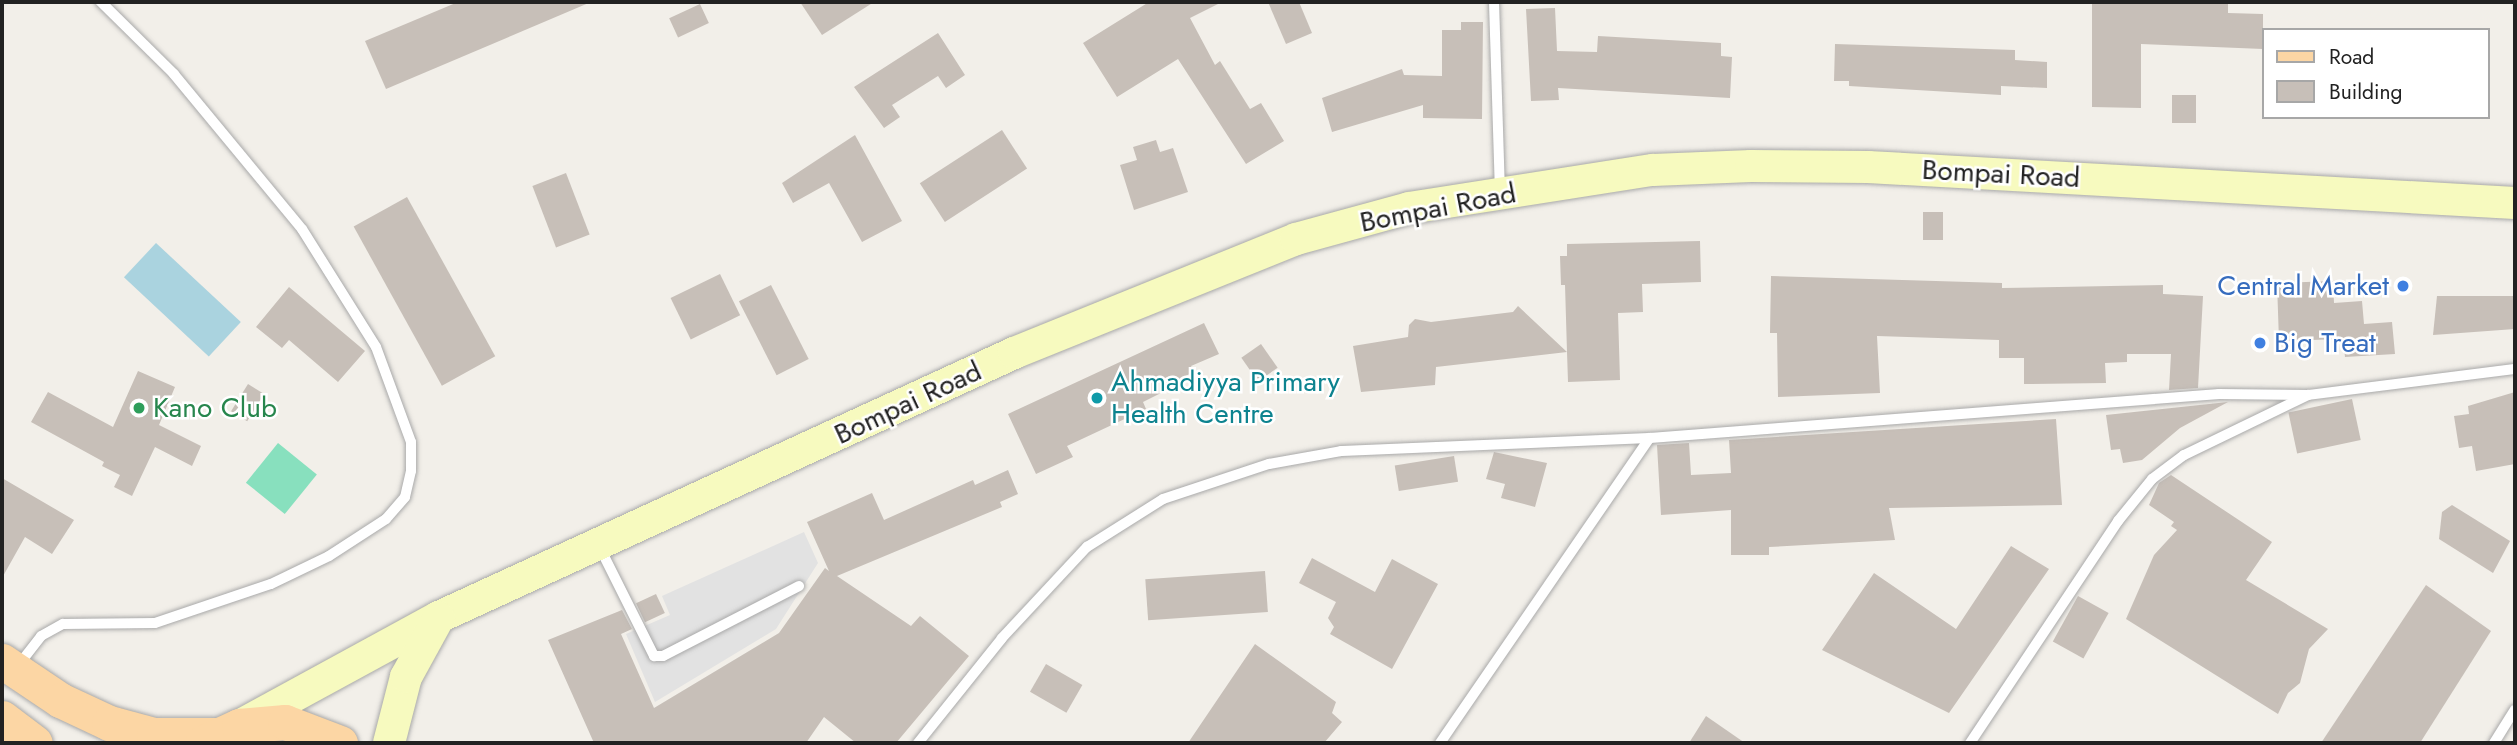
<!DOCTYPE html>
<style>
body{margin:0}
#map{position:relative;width:2517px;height:745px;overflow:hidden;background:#f2efe9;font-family:Jost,sans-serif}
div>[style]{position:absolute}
.pitch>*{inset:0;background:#88e0be;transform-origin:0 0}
.parking>*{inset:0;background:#e2e2e2}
.water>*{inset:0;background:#aad3df;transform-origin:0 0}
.building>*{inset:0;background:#c7bfb8;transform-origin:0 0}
.roads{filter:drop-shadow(0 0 2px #a9a9a9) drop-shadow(0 0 2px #a9a9a9)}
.lane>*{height:10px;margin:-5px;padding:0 5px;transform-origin:5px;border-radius:5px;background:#fff}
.secondary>*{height:32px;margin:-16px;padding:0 16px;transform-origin:16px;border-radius:16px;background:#f7fabf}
.primary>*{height:35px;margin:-17.5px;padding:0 17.5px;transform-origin:17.5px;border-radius:17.5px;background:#fcd6a4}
.dots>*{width:19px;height:19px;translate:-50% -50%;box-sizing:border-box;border:4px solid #fff;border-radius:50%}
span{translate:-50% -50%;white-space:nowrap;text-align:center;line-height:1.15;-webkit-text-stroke:5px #fff;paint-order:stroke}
.street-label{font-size:28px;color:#222}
.shop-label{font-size:28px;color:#366cbe}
.right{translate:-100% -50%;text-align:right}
.left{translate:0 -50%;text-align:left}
.culture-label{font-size:28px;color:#0d838f}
.leisure-label{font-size:28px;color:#27864d}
.frame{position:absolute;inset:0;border:4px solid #222;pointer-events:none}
.legend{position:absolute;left:2262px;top:28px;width:228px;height:91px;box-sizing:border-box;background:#fff;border:2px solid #a7a7a7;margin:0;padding:9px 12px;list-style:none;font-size:21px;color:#222}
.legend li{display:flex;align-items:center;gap:14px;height:35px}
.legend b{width:35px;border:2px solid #a7a7a7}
</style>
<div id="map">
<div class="pitch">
<div style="left:278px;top:443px;width:50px;height:51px;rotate:39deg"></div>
</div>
<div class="parking">
<div style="clip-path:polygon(804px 532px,818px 563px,776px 629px,655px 702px,626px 634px,670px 615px,662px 596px)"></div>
</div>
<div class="water">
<div style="left:156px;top:243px;width:116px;height:47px;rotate:43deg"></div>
</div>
<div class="building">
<div style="clip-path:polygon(458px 2px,591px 2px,386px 89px,365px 41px)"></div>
<div style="clip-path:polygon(800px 2px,874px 2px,822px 35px)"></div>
<div style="clip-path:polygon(1149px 2px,1222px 2px,1190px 18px,1215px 65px,1220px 61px,1250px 109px,1261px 103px,1284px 141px,1246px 164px,1178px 59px,1117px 97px,1083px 43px)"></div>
<div style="clip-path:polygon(1268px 2px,1299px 2px,1312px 33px,1286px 44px)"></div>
<div style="clip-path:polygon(2092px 2px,2228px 2px,2228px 13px,2263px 14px,2263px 49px,2141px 44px,2141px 108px,2092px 107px)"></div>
<div style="left:700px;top:4px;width:21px;height:34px;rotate:65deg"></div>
<div style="clip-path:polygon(1555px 8px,1557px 51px,1597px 52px,1598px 36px,1721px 43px,1721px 56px,1732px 57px,1730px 98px,1558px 88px,1559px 100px,1531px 101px,1526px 9px)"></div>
<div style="clip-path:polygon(1461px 22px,1483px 22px,1482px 119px,1423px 118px,1423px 105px,1332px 132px,1322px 98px,1402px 69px,1404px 75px,1442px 76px,1442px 30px,1461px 30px)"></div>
<div style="clip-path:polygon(938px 33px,965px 75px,946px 88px,938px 76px,892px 105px,900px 117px,884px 128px,854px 87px)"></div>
<div style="clip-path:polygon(1835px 44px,2015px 50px,2015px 60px,2047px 62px,2047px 88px,2001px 86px,2001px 95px,1849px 86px,1849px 81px,1834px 81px)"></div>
<div style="left:2172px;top:95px;width:24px;height:28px"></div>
<div style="left:1002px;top:130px;width:46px;height:98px;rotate:57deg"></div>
<div style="clip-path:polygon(855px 135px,902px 221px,862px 242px,829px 183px,793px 203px,782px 183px)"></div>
<div style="clip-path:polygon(1156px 140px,1160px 152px,1173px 148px,1188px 192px,1134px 210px,1120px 165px,1137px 160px,1133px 147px)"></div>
<div style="left:566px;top:173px;width:66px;height:36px;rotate:69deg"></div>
<div style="left:407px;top:197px;width:182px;height:61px;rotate:61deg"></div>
<div style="left:1923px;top:212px;width:20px;height:28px"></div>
<div style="clip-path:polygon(1700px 241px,1701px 282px,1642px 284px,1643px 312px,1618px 313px,1620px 380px,1568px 382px,1567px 352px,1436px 367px,1435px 385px,1361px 392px,1353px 346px,1408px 337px,1409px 325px,1415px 319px,1431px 322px,1513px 312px,1518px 306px,1567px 352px,1565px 285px,1561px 285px,1560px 256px,1567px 256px,1567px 244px)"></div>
<div style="left:720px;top:274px;width:46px;height:55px;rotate:64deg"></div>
<div style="clip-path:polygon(1771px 276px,2002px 283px,2002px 288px,2163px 285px,2163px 294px,2203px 296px,2198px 388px,2169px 390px,2171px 354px,2127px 354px,2127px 362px,2105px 363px,2106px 383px,2024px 384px,2024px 358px,1999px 358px,1999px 340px,1877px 336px,1880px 393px,1778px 397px,1777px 333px,1770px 333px)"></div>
<div style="clip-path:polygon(2333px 281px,2334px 303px,2362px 301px,2364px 324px,2392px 322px,2395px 354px,2345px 357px,2343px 339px,2279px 341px,2277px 283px)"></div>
<div style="left:771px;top:285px;width:83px;height:36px;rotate:63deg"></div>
<div style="clip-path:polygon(289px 287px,365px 351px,338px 382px,289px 340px,282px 348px,256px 327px)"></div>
<div style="clip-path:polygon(2437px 296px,2515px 296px,2515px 329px,2433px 335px)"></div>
<div style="clip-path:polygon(1204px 323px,1219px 354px,1191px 366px,1194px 372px,1175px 381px,1177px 385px,1143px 402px,1146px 409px,1067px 446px,1073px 457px,1036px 474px,1008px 414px)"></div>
<div style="left:1261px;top:344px;width:29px;height:24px;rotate:55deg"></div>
<div style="clip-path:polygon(138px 371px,175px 387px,159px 425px,201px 446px,192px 466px,155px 447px,132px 496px,114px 487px,120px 475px,102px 466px,104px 462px,31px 422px,48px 392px,113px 427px)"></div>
<div style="left:248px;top:384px;width:19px;height:32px;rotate:32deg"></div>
<div style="clip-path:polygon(2515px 392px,2515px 464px,2476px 471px,2472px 446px,2459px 448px,2454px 416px,2469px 414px,2468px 406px)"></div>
<div style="left:2352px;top:399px;width:42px;height:65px;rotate:78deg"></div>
<div style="clip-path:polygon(2228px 402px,2180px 428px,2142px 460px,2123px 463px,2120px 449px,2111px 450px,2106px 415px)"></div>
<div style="clip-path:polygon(2056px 419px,2062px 505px,1889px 508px,1895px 540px,1769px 547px,1769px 555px,1731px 555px,1731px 510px,1661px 515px,1657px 445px,1689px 443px,1691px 475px,1731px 473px,1729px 440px)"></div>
<div style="clip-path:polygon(1494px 452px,1547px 463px,1535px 507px,1501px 498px,1505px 484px,1486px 479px)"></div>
<div style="left:1454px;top:456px;width:26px;height:60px;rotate:81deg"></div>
<div style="clip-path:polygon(1008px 470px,1018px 494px,1000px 502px,1002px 507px,837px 576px,911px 626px,920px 616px,969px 656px,896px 743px,856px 743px,824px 717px,806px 743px,594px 743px,548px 640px,622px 610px,632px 629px,621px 634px,654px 708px,779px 633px,825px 568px,829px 571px,807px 522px,872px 493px,884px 520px,973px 480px,975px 485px)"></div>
<div style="clip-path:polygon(2171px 475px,2272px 542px,2246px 580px,2328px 629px,2309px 649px,2300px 683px,2288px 693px,2278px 714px,2126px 619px,2154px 555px,2177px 530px,2171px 526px,2174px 522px,2149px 505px,2159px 483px)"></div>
<div style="clip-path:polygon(2px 478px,74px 520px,52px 554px,25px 537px,2px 578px)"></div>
<div style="clip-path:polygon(2452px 505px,2510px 541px,2493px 573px,2439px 539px,2442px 512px)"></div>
<div style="clip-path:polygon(2011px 546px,2049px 569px,1949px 713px,1822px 650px,1874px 573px,1956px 629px)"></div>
<div style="clip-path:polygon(1312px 558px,1375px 592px,1392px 559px,1438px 584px,1392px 669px,1330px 634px,1334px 627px,1328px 618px,1336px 602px,1299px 583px)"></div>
<div style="left:1265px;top:571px;width:41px;height:120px;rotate:86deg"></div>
<div style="clip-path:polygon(2426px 585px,2491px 631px,2420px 743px,2321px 743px)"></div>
<div style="left:656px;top:594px;width:21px;height:22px;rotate:65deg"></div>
<div style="left:2078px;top:596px;width:35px;height:52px;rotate:29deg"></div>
<div style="clip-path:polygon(1255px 644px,1336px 702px,1332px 713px,1342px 722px,1324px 743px,1188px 743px)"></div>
<div style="left:1046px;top:664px;width:42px;height:32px;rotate:30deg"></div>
<div style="clip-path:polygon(1706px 716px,1745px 743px,1689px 743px)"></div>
</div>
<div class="roads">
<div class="lane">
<div style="left:1494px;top:2px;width:189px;rotate:88.2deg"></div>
<div style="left:600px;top:548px;width:121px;rotate:63.4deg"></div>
<div style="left:654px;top:656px;width:9px"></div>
<div style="left:663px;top:656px;width:153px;rotate:-27.2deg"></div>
<div style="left:17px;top:667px;width:39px;rotate:-52deg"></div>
<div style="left:41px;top:636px;width:25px;rotate:-29deg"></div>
<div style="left:63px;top:624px;width:92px;rotate:-0.6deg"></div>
<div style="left:155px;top:623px;width:122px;rotate:-18.6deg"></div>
<div style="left:271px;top:584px;width:64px;rotate:-25.8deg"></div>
<div style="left:329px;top:556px;width:68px;rotate:-33deg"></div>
<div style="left:386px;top:519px;width:29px;rotate:-49deg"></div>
<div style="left:405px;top:497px;width:27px;rotate:-77deg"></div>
<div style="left:411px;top:471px;width:29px;rotate:-90deg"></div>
<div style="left:411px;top:442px;width:101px;rotate:-110.2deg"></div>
<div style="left:376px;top:347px;width:139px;rotate:-122.1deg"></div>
<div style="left:302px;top:229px;width:201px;rotate:-129.6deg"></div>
<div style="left:174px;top:74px;width:103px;rotate:-135.4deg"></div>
<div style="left:918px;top:743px;width:134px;rotate:-51.3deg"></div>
<div style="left:1002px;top:638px;width:125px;rotate:-47deg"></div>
<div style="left:1087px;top:547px;width:90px;rotate:-32.3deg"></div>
<div style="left:1163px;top:499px;width:112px;rotate:-18.3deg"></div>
<div style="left:1269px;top:464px;width:73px;rotate:-10.2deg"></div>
<div style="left:1341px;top:451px;width:309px;rotate:-2.4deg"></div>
<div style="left:1650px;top:438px;width:571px;rotate:-4.42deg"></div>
<div style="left:2219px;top:394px;width:89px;rotate:0.6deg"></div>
<div style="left:1440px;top:743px;width:370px;rotate:-55.5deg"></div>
<div style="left:1970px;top:743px;width:267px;rotate:-56.3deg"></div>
<div style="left:2118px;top:521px;width:54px;rotate:-51deg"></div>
<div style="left:2152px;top:479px;width:40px;rotate:-37deg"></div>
<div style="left:2184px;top:455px;width:138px;rotate:-25.8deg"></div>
<div style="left:2308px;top:395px;width:209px;rotate:-7.2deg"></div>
<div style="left:2494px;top:743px;width:39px;rotate:-58deg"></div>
</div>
<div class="secondary">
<div style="left:239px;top:726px;width:228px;rotate:-28.6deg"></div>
<div style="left:439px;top:617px;width:633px;rotate:-24.66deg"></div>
<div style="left:1014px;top:353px;width:304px;rotate:-22deg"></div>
<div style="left:1296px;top:239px;width:117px;rotate:-15.3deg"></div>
<div style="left:1409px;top:208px;width:247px;rotate:-8.9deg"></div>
<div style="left:1653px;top:170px;width:98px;rotate:-2.3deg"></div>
<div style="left:1751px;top:166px;width:117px;rotate:0.5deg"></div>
<div style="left:1868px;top:167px;width:648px;rotate:3.18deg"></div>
<div style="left:389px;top:743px;width:68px;rotate:-75.6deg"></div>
<div style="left:406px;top:677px;width:68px;rotate:-61.2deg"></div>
</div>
<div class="primary">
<div style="left:2px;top:661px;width:70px;rotate:33.9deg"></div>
<div style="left:60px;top:700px;width:54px;rotate:25.1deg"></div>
<div style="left:109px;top:723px;width:47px;rotate:14.9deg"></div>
<div style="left:154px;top:735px;width:61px"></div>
<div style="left:2px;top:718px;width:41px;rotate:37.1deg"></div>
<div style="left:202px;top:743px;width:41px;rotate:-24.7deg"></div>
<div style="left:239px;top:726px;width:46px;rotate:-5deg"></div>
<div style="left:285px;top:722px;width:59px;rotate:20.9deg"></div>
</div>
</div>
<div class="dots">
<div style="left:2403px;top:286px;background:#3f7fe0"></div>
<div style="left:2260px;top:343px;background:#3f7fe0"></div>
<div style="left:1097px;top:398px;background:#0f9aa8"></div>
<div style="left:139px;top:408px;background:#2e9e5b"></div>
</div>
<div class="street-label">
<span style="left:2001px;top:174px;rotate:3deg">Bompai Road</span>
<span style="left:1438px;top:208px;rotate:-11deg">Bompai Road</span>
<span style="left:908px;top:403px;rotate:-25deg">Bompai Road</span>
</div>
<div class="shop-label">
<span class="right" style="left:2389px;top:286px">Central Market</span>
<span class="left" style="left:2274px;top:343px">Big Treat</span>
</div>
<div class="culture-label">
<span class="left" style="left:1111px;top:398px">Ahmadiyya Primary<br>Health Centre</span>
</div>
<div class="leisure-label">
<span class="left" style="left:153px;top:408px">Kano Club</span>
</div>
<div class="frame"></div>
<ul class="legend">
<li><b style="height:9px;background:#fcd6a4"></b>Road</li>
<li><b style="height:19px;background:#c7bfb8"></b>Building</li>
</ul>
</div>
